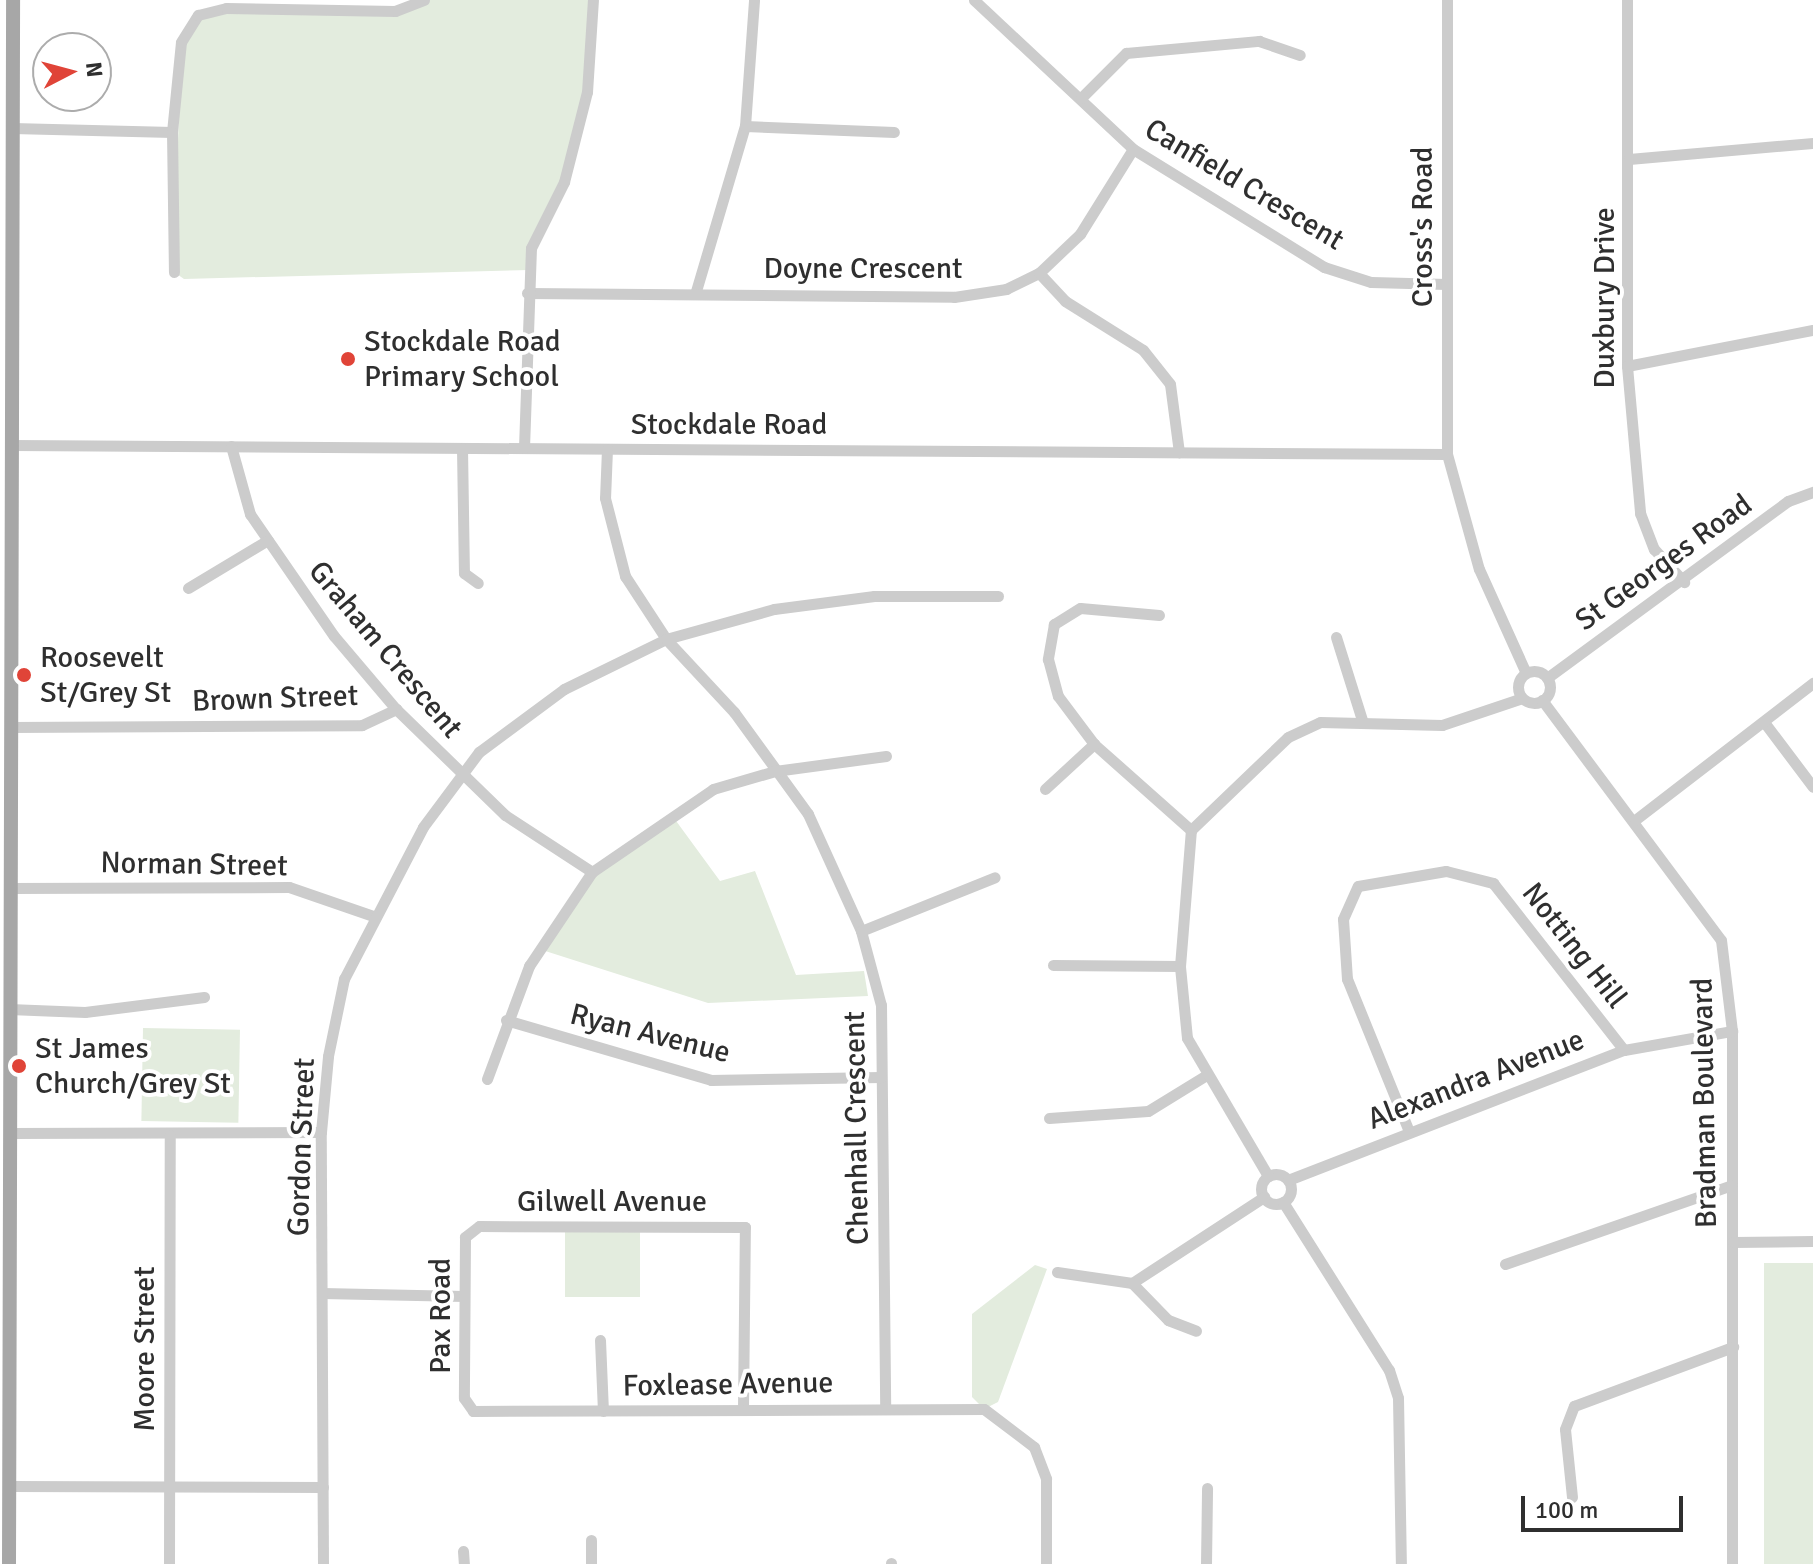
<!DOCTYPE html>
<style>
body{margin:0}
#map{position:relative;width:1813px;height:1564px;overflow:hidden;background:#fff;font-family:Signika,sans-serif}
div>[style]{position:absolute}
.green>*{inset:0;background:#e3ecde;transform-origin:0 0}
.minor>*{height:11px;margin:-5.5px;padding:0 5.5px;transform-origin:5.5px;border-radius:5.5px;background:#ccc}
.minor>.ring{margin:-5.5px;padding:0;box-sizing:content-box;background:none;border:11px solid #ccc;border-radius:50%}
.major>*{height:14px;margin:-7px;padding:0 7px;transform-origin:7px;border-radius:7px;background:#a7a7a7}
.dots>*{width:22px;height:22px;translate:-50% -50%;box-sizing:border-box;border:4px solid #fff;border-radius:50%}
span{translate:-50% -50%;white-space:nowrap;text-align:center;line-height:1.15;-webkit-text-stroke:8px #fff;paint-order:stroke}
.street-label{font-size:30px;color:#2f2f2f}
.poi-label{font-size:30px;color:#2f2f2f}
.left{translate:0 -50%;text-align:left}
.north{position:absolute;left:32px;top:32px;width:80px;height:80px;box-sizing:border-box;background:#fff;border:2px solid #acacac;border-radius:50%;rotate:84deg;font-size:22px;font-weight:700;line-height:32px;text-align:center;color:#2f2f2f}
.north::after{content:'';display:block;margin:auto;width:28px;height:36px;background:#e04438;clip-path:polygon(50% 0,100% 100%,50% 72%,0 100%)}
.scale{position:absolute;left:1521px;top:1496px;width:162px;height:36px;box-sizing:border-box;border:4px solid #2f2f2f;border-top:0;padding-left:10px;font-size:24px;line-height:28px;white-space:nowrap;color:#2f2f2f;-webkit-text-stroke:6px #fff;paint-order:stroke}
</style>
<div id="map">
<div class="green">
<div style="clip-path:polygon(424px 0,593px 0,587px 92px,564px 182px,531px 248px,529px 270px,184px 279px,174px 272px,181px 42px,198px 15px,226px 8px,395px 11px)"></div>
<div style="clip-path:polygon(671px 814px,720px 881px,755px 871px,796px 975px,864px 971px,868px 996px,708px 1003px,539px 949px,592px 872px)"></div>
<div style="left:143px;top:1028px;width:97px;height:93px;rotate:1deg"></div>
<div style="left:565px;top:1226px;width:75px;height:71px"></div>
<div style="left:1813px;top:1263px;width:301px;height:49px;rotate:90deg"></div>
<div style="clip-path:polygon(1035px 1265px,1047px 1269px,998px 1402px,984px 1409px,972px 1397px,972px 1314px)"></div>
</div>
<div class="minor">
<div style="left:974px;top:0;width:218px;rotate:43.1deg"></div>
<div style="left:1133px;top:149px;width:225px;rotate:31.7deg"></div>
<div style="left:1324px;top:267px;width:49px;rotate:17.7deg"></div>
<div style="left:1371px;top:282px;width:76px;rotate:1.5deg"></div>
<div style="left:1447px;top:0;width:454px;rotate:90deg"></div>
<div style="left:1447px;top:454px;width:119px;rotate:74.5deg"></div>
<div style="left:1479px;top:569px;width:114px;rotate:65.7deg"></div>
<div style="left:1627px;top:0;width:366px;rotate:90deg"></div>
<div style="left:1627px;top:366px;width:148px;rotate:84.9deg"></div>
<div style="left:1640px;top:513px;width:39px;rotate:69deg"></div>
<div style="left:1654px;top:549px;width:45px;rotate:47.7deg"></div>
<div style="left:1081px;top:98px;width:64px;rotate:-45deg"></div>
<div style="left:1126px;top:53px;width:134px;rotate:-5.2deg"></div>
<div style="left:1259px;top:41px;width:43px;rotate:18.9deg"></div>
<div style="left:745px;top:126px;width:149px;rotate:2.3deg"></div>
<div style="left:12px;top:128px;width:160px;rotate:1.4deg"></div>
<div style="left:172px;top:132px;width:90px;rotate:-84.3deg"></div>
<div style="left:181px;top:42px;width:32px;rotate:-58deg"></div>
<div style="left:198px;top:15px;width:29px;rotate:-14deg"></div>
<div style="left:226px;top:8px;width:169px;rotate:1deg"></div>
<div style="left:395px;top:11px;width:31px;rotate:-21deg"></div>
<div style="left:172px;top:132px;width:140px;rotate:89.2deg"></div>
<div style="left:1629px;top:159px;width:185px;rotate:-5deg"></div>
<div style="left:1039px;top:273px;width:38px;rotate:47deg"></div>
<div style="left:1065px;top:301px;width:92px;rotate:32.1deg"></div>
<div style="left:1143px;top:350px;width:43px;rotate:51.5deg"></div>
<div style="left:1170px;top:384px;width:69px;rotate:82.5deg"></div>
<div style="left:696px;top:291px;width:172px;rotate:-73.5deg"></div>
<div style="left:745px;top:126px;width:126px;rotate:-85.9deg"></div>
<div style="left:527px;top:293px;width:427px;rotate:0.5deg"></div>
<div style="left:954px;top:297px;width:53px;rotate:-8.7deg"></div>
<div style="left:1006px;top:289px;width:37px;rotate:-26deg"></div>
<div style="left:1039px;top:273px;width:57px;rotate:-43.6deg"></div>
<div style="left:1080px;top:234px;width:100px;rotate:-58.1deg"></div>
<div style="left:1627px;top:366px;width:189px;rotate:-11deg"></div>
<div style="left:11px;top:445px;width:1436px;rotate:0.36deg"></div>
<div style="left:231px;top:446px;width:71px;rotate:74.4deg"></div>
<div style="left:250px;top:514px;width:148px;rotate:55.5deg"></div>
<div style="left:334px;top:636px;width:96px;rotate:49.7deg"></div>
<div style="left:396px;top:709px;width:152px;rotate:44.2deg"></div>
<div style="left:505px;top:815px;width:104px;rotate:33.2deg"></div>
<div style="left:462px;top:448px;width:125px;rotate:89.1deg"></div>
<div style="left:464px;top:573px;width:17px;rotate:36deg"></div>
<div style="left:524px;top:448px;width:200px;rotate:-88deg"></div>
<div style="left:531px;top:248px;width:74px;rotate:-63.4deg"></div>
<div style="left:564px;top:182px;width:93px;rotate:-75.7deg"></div>
<div style="left:587px;top:92px;width:92px;rotate:-86.3deg"></div>
<div style="left:607px;top:449px;width:49px;rotate:92.3deg"></div>
<div style="left:605px;top:498px;width:81px;rotate:75.6deg"></div>
<div style="left:625px;top:576px;width:75px;rotate:56.9deg"></div>
<div style="left:666px;top:639px;width:100px;rotate:47deg"></div>
<div style="left:734px;top:712px;width:126px;rotate:54deg"></div>
<div style="left:808px;top:814px;width:128px;rotate:65.6deg"></div>
<div style="left:861px;top:931px;width:77px;rotate:74.9deg"></div>
<div style="left:881px;top:1005px;width:402px;rotate:89.4deg"></div>
<div style="left:188px;top:588px;width:93px;rotate:-31deg"></div>
<div style="left:1159px;top:615px;width:79px;rotate:-174.9deg"></div>
<div style="left:1080px;top:608px;width:31px;rotate:148deg"></div>
<div style="left:1054px;top:624px;width:36px;rotate:100deg"></div>
<div style="left:1048px;top:659px;width:38px;rotate:75deg"></div>
<div style="left:1058px;top:696px;width:60px;rotate:53.1deg"></div>
<div style="left:1094px;top:744px;width:130px;rotate:41.6deg"></div>
<div style="left:1336px;top:637px;width:87px;rotate:72.6deg"></div>
<div class="ring" style="left:1518px;top:671px;width:21px;height:21px"></div>
<div style="left:1547px;top:678px;width:299px;rotate:-36.3deg"></div>
<div style="left:1788px;top:501px;width:27px;rotate:-20deg"></div>
<div style="left:1542px;top:700px;width:299px;rotate:53.3deg"></div>
<div style="left:1721px;top:940px;width:92px;rotate:83.1deg"></div>
<div style="left:1732px;top:1031px;width:533px;rotate:90deg"></div>
<div style="left:1764px;top:722px;width:81px;rotate:53deg"></div>
<div style="left:10px;top:727px;width:352px;rotate:-0.3deg"></div>
<div style="left:362px;top:725px;width:38px;rotate:-25deg"></div>
<div style="left:1045px;top:789px;width:67px;rotate:-42.6deg"></div>
<div style="left:1635px;top:820px;width:225px;rotate:-37.6deg"></div>
<div style="left:10px;top:888px;width:279px;rotate:-0.2deg"></div>
<div style="left:289px;top:887px;width:89px;rotate:19deg"></div>
<div style="left:861px;top:931px;width:144px;rotate:-21.9deg"></div>
<div style="left:1053px;top:965px;width:127px;rotate:0.5deg"></div>
<div style="left:9px;top:1009px;width:76px;rotate:2.3deg"></div>
<div style="left:85px;top:1012px;width:120px;rotate:-7.2deg"></div>
<div style="left:506px;top:1020px;width:214px;rotate:16.3deg"></div>
<div style="left:711px;top:1080px;width:170px;rotate:-1deg"></div>
<div style="left:487px;top:1079px;width:121px;rotate:-69.6deg"></div>
<div style="left:529px;top:966px;width:113px;rotate:-56.2deg"></div>
<div style="left:592px;top:872px;width:147px;rotate:-34.4deg"></div>
<div style="left:713px;top:789px;width:65px;rotate:-16.2deg"></div>
<div style="left:775px;top:771px;width:112px;rotate:-7.7deg"></div>
<div style="left:1049px;top:1118px;width:99px;rotate:-4deg"></div>
<div style="left:1148px;top:1111px;width:67px;rotate:-31.6deg"></div>
<div style="left:1408px;top:1129px;width:162px;rotate:-112.1deg"></div>
<div style="left:1347px;top:979px;width:60px;rotate:-93.8deg"></div>
<div style="left:1343px;top:919px;width:36px;rotate:-66deg"></div>
<div style="left:1358px;top:886px;width:89px;rotate:-9.7deg"></div>
<div style="left:1446px;top:871px;width:49px;rotate:14.3deg"></div>
<div style="left:1493px;top:883px;width:212px;rotate:51.9deg"></div>
<div style="left:10px;top:1133px;width:311px;rotate:-0.2deg"></div>
<div class="ring" style="left:1261px;top:1174px;width:19px;height:19px"></div>
<div style="left:1268px;top:1176px;width:160px;rotate:-120.4deg"></div>
<div style="left:1187px;top:1038px;width:72px;rotate:-95.6deg"></div>
<div style="left:1180px;top:966px;width:136px;rotate:-85.4deg"></div>
<div style="left:1191px;top:830px;width:134px;rotate:-43.8deg"></div>
<div style="left:1288px;top:737px;width:35px;rotate:-25deg"></div>
<div style="left:1320px;top:722px;width:122px;rotate:1.4deg"></div>
<div style="left:1442px;top:725px;width:84px;rotate:-18.6deg"></div>
<div style="left:1288px;top:1180px;width:360px;rotate:-21.2deg"></div>
<div style="left:1624px;top:1050px;width:110px;rotate:-10deg"></div>
<div style="left:1283px;top:1202px;width:199px;rotate:57.8deg"></div>
<div style="left:1389px;top:1370px;width:29px;rotate:72deg"></div>
<div style="left:1398px;top:1398px;width:166px;rotate:89deg"></div>
<div style="left:1733px;top:1242px;width:80px;rotate:-0.7deg"></div>
<div style="left:1505px;top:1264px;width:240px;rotate:-19.2deg"></div>
<div style="left:1057px;top:1272px;width:76px;rotate:8.3deg"></div>
<div style="left:1132px;top:1283px;width:158px;rotate:-33.1deg"></div>
<div style="left:1132px;top:1283px;width:52px;rotate:45.8deg"></div>
<div style="left:1168px;top:1320px;width:30px;rotate:21deg"></div>
<div style="left:322px;top:1293px;width:142px;rotate:1.2deg"></div>
<div style="left:600px;top:1340px;width:71px;rotate:87.6deg"></div>
<div style="left:743px;top:1408px;width:181px;rotate:-89.4deg"></div>
<div style="left:745px;top:1227px;width:266px;rotate:-179.8deg"></div>
<div style="left:479px;top:1226px;width:18px;rotate:142deg"></div>
<div style="left:465px;top:1237px;width:161px;rotate:90.4deg"></div>
<div style="left:464px;top:1398px;width:16px;rotate:55deg"></div>
<div style="left:473px;top:1411px;width:511px;rotate:-0.22deg"></div>
<div style="left:984px;top:1409px;width:63px;rotate:37.2deg"></div>
<div style="left:1034px;top:1447px;width:34px;rotate:69deg"></div>
<div style="left:1046px;top:1479px;width:85px;rotate:90deg"></div>
<div style="left:10px;top:1486px;width:313px;rotate:0.2deg"></div>
<div style="left:1572px;top:1497px;width:68px;rotate:-95.9deg"></div>
<div style="left:1565px;top:1429px;width:25px;rotate:-69deg"></div>
<div style="left:1574px;top:1406px;width:170px;rotate:-20.4deg"></div>
<div style="left:591px;top:1540px;width:24px;rotate:90deg"></div>
<div style="left:463px;top:1551px;width:13px;rotate:86deg"></div>
<div style="left:891px;top:1563px;width:1px;rotate:90deg"></div>
<div style="left:169px;top:1564px;width:429px;rotate:-89.9deg"></div>
<div style="left:323px;top:1564px;width:432px;rotate:-90.3deg"></div>
<div style="left:321px;top:1132px;width:76px;rotate:-84.7deg"></div>
<div style="left:328px;top:1056px;width:79px;rotate:-78.3deg"></div>
<div style="left:344px;top:979px;width:171px;rotate:-62.5deg"></div>
<div style="left:423px;top:827px;width:94px;rotate:-53.3deg"></div>
<div style="left:479px;top:752px;width:106px;rotate:-36.5deg"></div>
<div style="left:564px;top:689px;width:114px;rotate:-26.1deg"></div>
<div style="left:666px;top:639px;width:112px;rotate:-15.5deg"></div>
<div style="left:774px;top:609px;width:101px;rotate:-7.4deg"></div>
<div style="left:874px;top:596px;width:124px"></div>
<div style="left:1206px;top:1564px;width:76px;rotate:-89.2deg"></div>
</div>
<div class="major">
<div style="left:9px;top:1564px;width:1564px;rotate:-89.85deg"></div>
</div>
<div class="dots">
<div style="left:348px;top:359px;background:#e04438"></div>
<div style="left:24px;top:675px;background:#e04438"></div>
<div style="left:19px;top:1066px;background:#e04438"></div>
</div>
<div class="street-label">
<span style="left:1244px;top:185px;rotate:31deg">Canfield Crescent</span>
<span style="left:1423px;top:227px;rotate:-90deg">Cross's Road</span>
<span style="left:863px;top:269px">Doyne Crescent</span>
<span style="left:1605px;top:298px;rotate:-90deg">Duxbury Drive</span>
<span style="left:729px;top:425px">Stockdale Road</span>
<span style="left:1664px;top:563px;rotate:-36deg">St Georges Road</span>
<span style="left:385px;top:650px;rotate:50deg">Graham Crescent</span>
<span style="left:275px;top:699px;rotate:-2deg">Brown Street</span>
<span style="left:194px;top:865px;rotate:1deg">Norman Street</span>
<span style="left:1574px;top:946px;rotate:52deg">Notting Hill</span>
<span style="left:650px;top:1034px;rotate:14deg">Ryan Avenue</span>
<span style="left:1476px;top:1080px;rotate:-21deg">Alexandra Avenue</span>
<span style="left:1705px;top:1103px;rotate:-91deg">Bradman Boulevard</span>
<span style="left:857px;top:1128px;rotate:-91deg">Chenhall Crescent</span>
<span style="left:302px;top:1147px;rotate:-88deg">Gordon Street</span>
<span style="left:612px;top:1202px">Gilwell Avenue</span>
<span style="left:441px;top:1316px;rotate:-90deg">Pax Road</span>
<span style="left:145px;top:1349px;rotate:-90deg">Moore Street</span>
<span style="left:728px;top:1385px;rotate:-1deg">Foxlease Avenue</span>
</div>
<div class="poi-label">
<span class="left" style="left:364px;top:359px">Stockdale Road<br>Primary School</span>
<span class="left" style="left:40px;top:675px">Roosevelt<br>St/Grey St</span>
<span class="left" style="left:35px;top:1066px">St James<br>Church/Grey St</span>
</div>
<div class="north">N</div>
<div class="scale">100 m</div>
</div>
